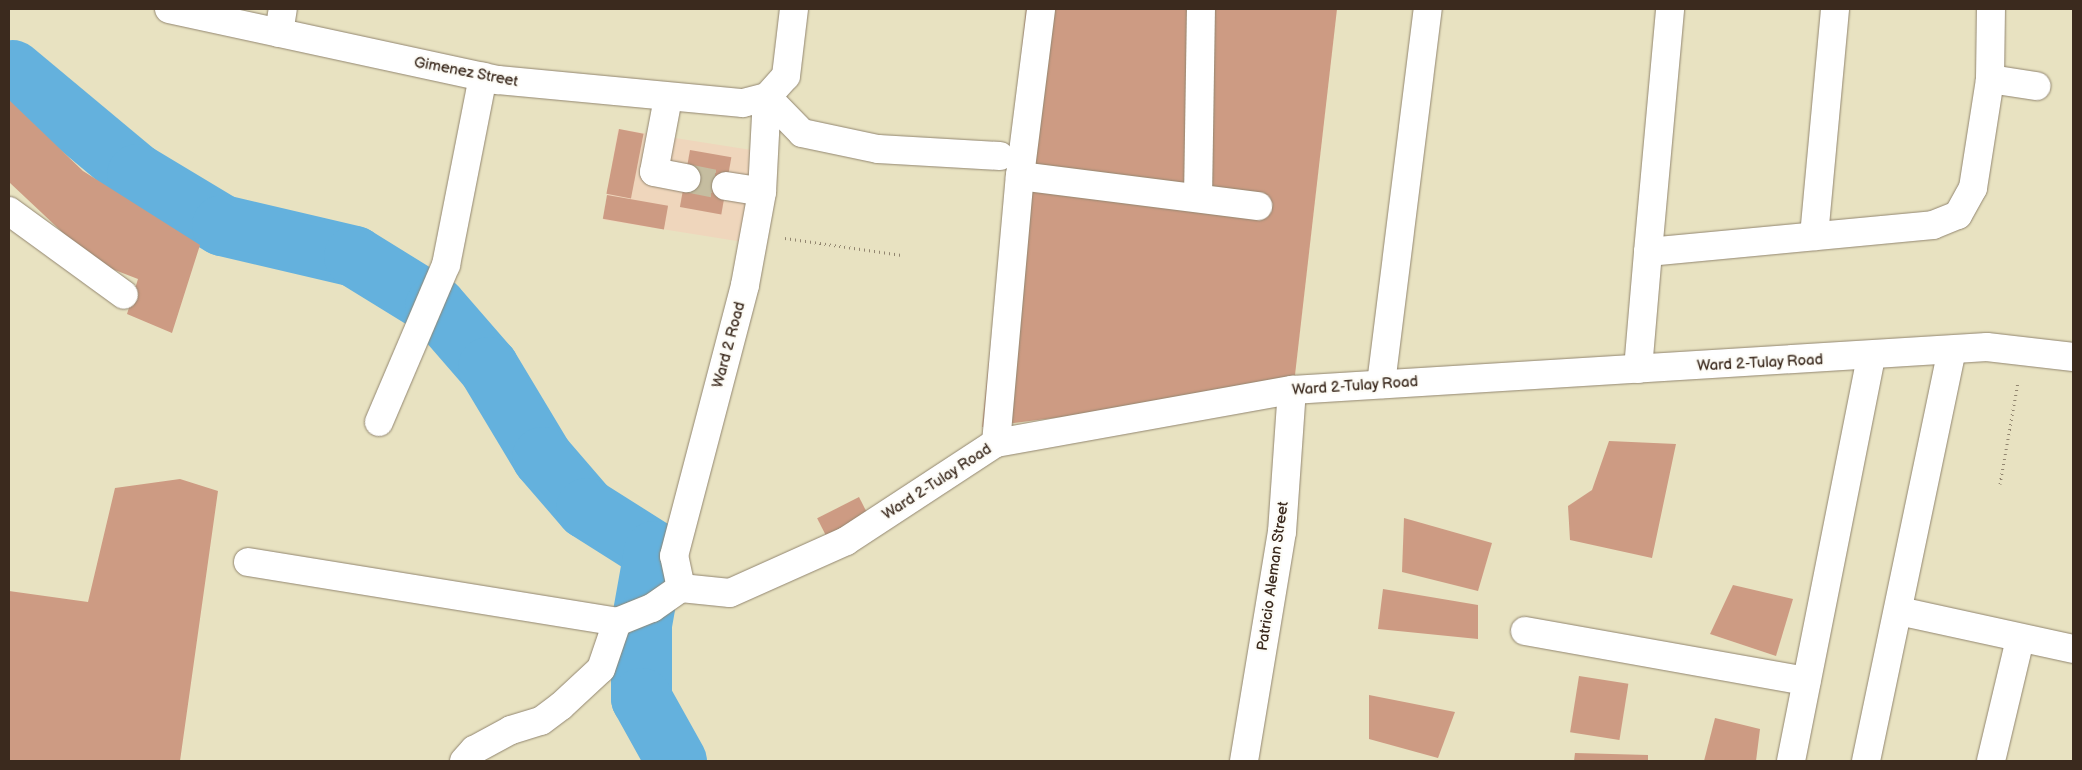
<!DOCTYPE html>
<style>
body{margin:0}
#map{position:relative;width:2082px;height:770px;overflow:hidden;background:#e8e2c1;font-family:"Balsamiq Sans",sans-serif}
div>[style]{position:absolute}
.built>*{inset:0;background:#efd6bc;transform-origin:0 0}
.river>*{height:61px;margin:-30.5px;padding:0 30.5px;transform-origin:30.5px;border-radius:30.5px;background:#64b1dd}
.building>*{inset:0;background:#cd9b83;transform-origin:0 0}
.minor-tunnel>*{height:28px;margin-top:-14px;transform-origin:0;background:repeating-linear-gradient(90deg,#c5bda0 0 28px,transparent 0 42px)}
.path>*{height:3px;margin-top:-1.5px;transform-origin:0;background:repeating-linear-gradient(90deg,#928670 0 1px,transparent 0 5px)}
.roads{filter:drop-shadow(0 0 1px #928670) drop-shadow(0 0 1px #928670)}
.minor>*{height:28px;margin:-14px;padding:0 14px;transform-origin:14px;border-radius:14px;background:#fff}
span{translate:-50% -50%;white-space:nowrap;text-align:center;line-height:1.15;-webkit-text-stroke:4.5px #fdfcf7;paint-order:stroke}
.street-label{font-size:15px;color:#3b2a1e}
.frame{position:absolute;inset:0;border:10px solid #3b2a1e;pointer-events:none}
</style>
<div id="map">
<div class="built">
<div style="left:618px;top:129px;width:143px;height:92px;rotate:9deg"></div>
</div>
<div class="river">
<div style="left:12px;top:70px;width:163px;rotate:39.8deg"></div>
<div style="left:137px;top:174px;width:99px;rotate:31deg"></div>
<div style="left:222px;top:225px;width:136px;rotate:13.2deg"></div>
<div style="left:354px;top:256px;width:95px;rotate:31.7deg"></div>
<div style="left:435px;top:306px;width:81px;rotate:49deg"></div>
<div style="left:488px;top:367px;width:105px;rotate:59deg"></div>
<div style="left:542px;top:457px;width:67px;rotate:49.2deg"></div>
<div style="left:586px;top:508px;width:80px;rotate:32.3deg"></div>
<div style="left:654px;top:551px;width:74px;rotate:100.1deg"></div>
<div style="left:641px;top:624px;width:74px;rotate:90deg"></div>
<div style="left:641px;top:698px;width:72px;rotate:60.9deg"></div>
</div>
<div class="building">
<div style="clip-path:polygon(1026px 9px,1337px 9px,1295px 375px,1165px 404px,982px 427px)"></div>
<div style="clip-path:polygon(9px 100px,83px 171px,200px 245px,172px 333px,127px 314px,138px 279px,94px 262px,9px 182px)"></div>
<div style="left:619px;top:129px;width:25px;height:66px;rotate:11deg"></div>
<div style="left:690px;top:150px;width:42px;height:58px;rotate:10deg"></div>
<div style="left:607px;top:195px;width:62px;height:24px;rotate:10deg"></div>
<div style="clip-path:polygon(1609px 441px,1676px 444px,1652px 558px,1570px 540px,1568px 506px,1592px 490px)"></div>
<div style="clip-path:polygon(180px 479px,218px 491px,180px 761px,9px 761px,9px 591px,88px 602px,115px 488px)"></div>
<div style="left:859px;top:497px;width:25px;height:47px;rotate:63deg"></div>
<div style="clip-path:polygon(1404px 518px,1492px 543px,1478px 591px,1402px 572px)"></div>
<div style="clip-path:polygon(1733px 585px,1793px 599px,1776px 656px,1710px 634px)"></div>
<div style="clip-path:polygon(1383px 589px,1478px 605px,1478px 639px,1378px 629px)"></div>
<div style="left:1579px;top:676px;width:50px;height:57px;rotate:9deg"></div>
<div style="clip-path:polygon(1369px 695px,1455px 712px,1438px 758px,1369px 739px)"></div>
<div style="clip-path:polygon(1715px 718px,1760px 729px,1756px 761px,1704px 761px)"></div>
<div style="clip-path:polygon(1575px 753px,1648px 755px,1648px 761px,1574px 761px)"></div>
</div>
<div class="minor-tunnel">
<div style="left:686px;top:178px;width:41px;rotate:11.3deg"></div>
</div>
<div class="path">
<div style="left:785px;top:238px;width:118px;rotate:8.3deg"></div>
<div style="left:2000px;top:484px;width:104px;rotate:-80deg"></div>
</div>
<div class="roads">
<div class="minor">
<div style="left:169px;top:9px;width:337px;rotate:12.2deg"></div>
<div style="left:498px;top:80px;width:246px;rotate:5.4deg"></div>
<div style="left:743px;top:103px;width:25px;rotate:-14deg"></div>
<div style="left:279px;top:33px;width:24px;rotate:-81deg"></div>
<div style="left:1990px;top:79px;width:47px;rotate:8.7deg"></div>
<div style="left:767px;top:97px;width:50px;rotate:45.8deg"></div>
<div style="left:802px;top:133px;width:78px;rotate:11.9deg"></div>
<div style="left:878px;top:149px;width:122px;rotate:3.3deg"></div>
<div style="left:767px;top:97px;width:28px;rotate:-48deg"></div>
<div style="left:786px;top:76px;width:67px;rotate:-83.2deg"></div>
<div style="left:668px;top:98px;width:75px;rotate:100.7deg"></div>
<div style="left:654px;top:172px;width:33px;rotate:11deg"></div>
<div style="left:1020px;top:176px;width:168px;rotate:-82.8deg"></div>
<div style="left:726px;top:186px;width:36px;rotate:9deg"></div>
<div style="left:1198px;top:198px;width:189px;rotate:-89.1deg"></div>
<div style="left:9px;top:211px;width:142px;rotate:36.1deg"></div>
<div style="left:1814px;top:236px;width:228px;rotate:-84.7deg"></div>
<div style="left:1648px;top:252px;width:244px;rotate:-84.8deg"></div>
<div style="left:1638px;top:369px;width:117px;rotate:-85.1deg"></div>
<div style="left:1648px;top:252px;width:286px;rotate:-5.4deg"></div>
<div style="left:1933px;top:225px;width:27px;rotate:-22deg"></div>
<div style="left:1958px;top:215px;width:31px;rotate:-61deg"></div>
<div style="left:1973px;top:188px;width:110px;rotate:-81.1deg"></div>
<div style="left:1990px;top:79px;width:70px;rotate:-89.2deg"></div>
<div style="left:1381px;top:384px;width:378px;rotate:-82.9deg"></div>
<div style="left:379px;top:422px;width:171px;rotate:-66.9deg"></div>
<div style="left:446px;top:265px;width:192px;rotate:-78.9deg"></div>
<div style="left:996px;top:443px;width:268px;rotate:-84.9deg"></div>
<div style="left:1020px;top:176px;width:240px;rotate:7.2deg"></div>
<div style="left:248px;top:562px;width:374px;rotate:9.2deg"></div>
<div style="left:617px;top:622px;width:38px;rotate:-22deg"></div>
<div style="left:652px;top:608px;width:35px;rotate:-35deg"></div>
<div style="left:681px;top:588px;width:49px;rotate:5.8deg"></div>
<div style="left:730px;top:593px;width:127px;rotate:-24.1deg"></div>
<div style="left:846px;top:541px;width:179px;rotate:-33.2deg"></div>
<div style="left:996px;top:443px;width:301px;rotate:-10.2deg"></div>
<div style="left:1292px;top:390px;width:696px;rotate:-3.54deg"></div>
<div style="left:1987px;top:347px;width:87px;rotate:6.6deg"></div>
<div style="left:681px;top:588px;width:33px;rotate:-102deg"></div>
<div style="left:674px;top:556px;width:280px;rotate:-75.3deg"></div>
<div style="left:745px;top:285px;width:95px;rotate:-79.6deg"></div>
<div style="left:762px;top:192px;width:95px;rotate:-87deg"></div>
<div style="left:1899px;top:611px;width:178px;rotate:12.3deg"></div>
<div style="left:1525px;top:631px;width:286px;rotate:10.1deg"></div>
<div style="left:464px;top:761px;width:15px;rotate:-48deg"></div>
<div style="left:474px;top:750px;width:42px;rotate:-28.4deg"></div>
<div style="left:511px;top:730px;width:31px;rotate:-17deg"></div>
<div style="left:541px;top:721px;width:25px;rotate:-37deg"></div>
<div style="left:561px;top:706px;width:54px;rotate:-42.8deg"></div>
<div style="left:601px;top:669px;width:50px;rotate:-71.2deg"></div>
<div style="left:1244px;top:761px;width:232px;rotate:-80.6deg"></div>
<div style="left:1282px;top:532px;width:142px;rotate:-86deg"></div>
<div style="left:1791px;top:761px;width:412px;rotate:-78.8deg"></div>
<div style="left:1866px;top:761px;width:420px;rotate:-78.2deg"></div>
<div style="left:1991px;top:761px;width:125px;rotate:-76.6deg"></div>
</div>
</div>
<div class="street-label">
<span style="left:466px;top:72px;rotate:11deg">Gimenez Street</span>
<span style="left:729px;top:345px;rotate:-75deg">Ward 2 Road</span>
<span style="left:1760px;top:363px;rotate:-3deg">Ward 2-Tulay Road</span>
<span style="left:1355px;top:386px;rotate:-4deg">Ward 2-Tulay Road</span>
<span style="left:937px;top:482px;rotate:-33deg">Ward 2-Tulay Road</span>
<span style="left:1273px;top:576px;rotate:-82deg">Patricio Aleman Street</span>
</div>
<div class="frame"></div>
</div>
